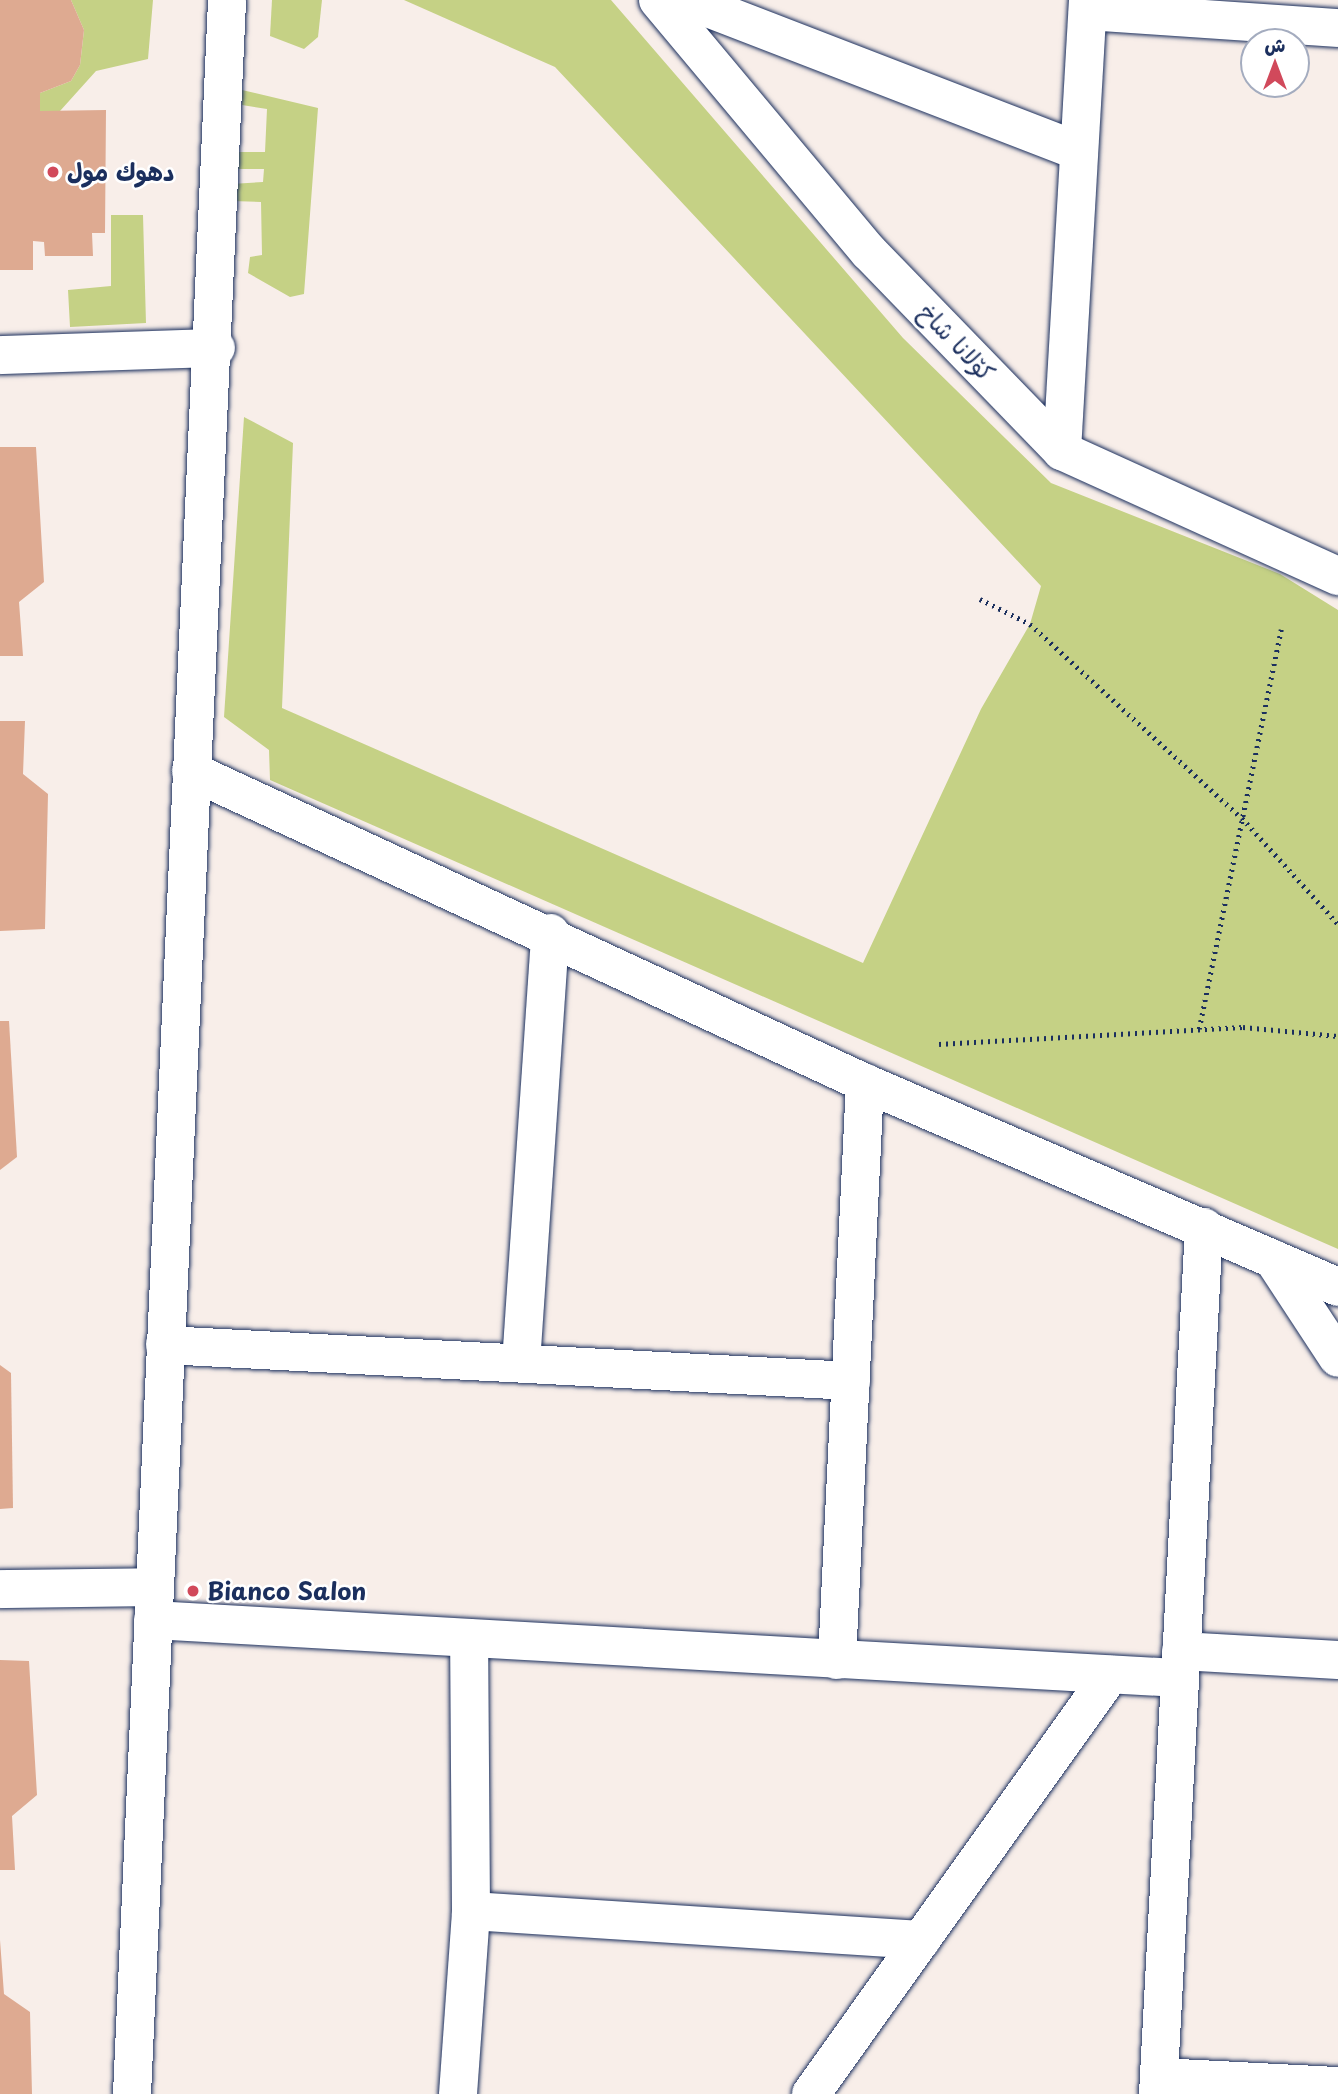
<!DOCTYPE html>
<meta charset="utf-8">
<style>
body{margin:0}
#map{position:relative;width:1338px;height:2094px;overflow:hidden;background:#f8eee9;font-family:"Playpen Sans","Playpen Sans Arabic",sans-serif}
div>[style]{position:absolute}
.green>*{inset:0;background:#c5d185}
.building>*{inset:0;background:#deaa91}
.path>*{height:4.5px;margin-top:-2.25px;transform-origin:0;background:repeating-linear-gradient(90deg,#1b2f5e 0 2px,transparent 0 7px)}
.roads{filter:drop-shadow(0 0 2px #1b2f5e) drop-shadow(0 0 2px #1b2f5e)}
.minor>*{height:38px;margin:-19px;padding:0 19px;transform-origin:19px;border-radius:19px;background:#fff}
.dots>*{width:19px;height:19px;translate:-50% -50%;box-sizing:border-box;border:4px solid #fff;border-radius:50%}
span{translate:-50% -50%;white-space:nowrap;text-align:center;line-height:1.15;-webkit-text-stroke:5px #fff;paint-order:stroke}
.poi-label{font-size:24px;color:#1b2f5e;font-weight:700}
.left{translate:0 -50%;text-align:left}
.street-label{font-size:24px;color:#1b2f5e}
.north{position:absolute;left:1240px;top:28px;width:70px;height:70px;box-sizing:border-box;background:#fff;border:2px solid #a4acbf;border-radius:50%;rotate:0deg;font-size:19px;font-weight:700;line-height:28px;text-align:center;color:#1b2f5e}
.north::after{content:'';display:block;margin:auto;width:24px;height:32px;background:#d1495b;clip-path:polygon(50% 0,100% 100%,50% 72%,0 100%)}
</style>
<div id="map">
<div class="green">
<div style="clip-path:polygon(71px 0,153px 0,148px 59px,96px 71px,60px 111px,40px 111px,40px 93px,71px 81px,80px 65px,84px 30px)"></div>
<div style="clip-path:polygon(272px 0,322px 0,318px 37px,304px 49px,270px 36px)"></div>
<div style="clip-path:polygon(404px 0,611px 0,903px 338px,1051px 483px,1280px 574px,1338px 610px,1338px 1249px,270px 780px,269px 750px,224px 717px,244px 417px,293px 443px,282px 708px,863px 963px,981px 709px,1030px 624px,1041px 586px,555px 67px)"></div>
<div style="clip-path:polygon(242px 90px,318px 108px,304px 294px,290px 297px,248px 273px,250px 257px,262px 255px,261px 202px,232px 201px,231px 184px,263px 182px,264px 169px,238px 169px,236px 152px,265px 152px,267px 109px,242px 105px)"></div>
<div style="clip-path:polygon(111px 215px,143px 215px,146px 323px,70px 327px,68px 290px,111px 286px)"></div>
</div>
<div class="building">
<div style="clip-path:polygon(0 0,71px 0,84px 30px,80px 65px,71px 81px,40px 93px,40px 111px,106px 110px,105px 233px,92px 233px,93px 256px,45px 256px,44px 242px,33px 241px,33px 270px,0 270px)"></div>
<div style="clip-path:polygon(0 447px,36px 447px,44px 582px,19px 602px,23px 656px,0 656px)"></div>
<div style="clip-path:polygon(0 721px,25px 721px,23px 774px,48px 794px,45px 929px,0 931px)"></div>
<div style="clip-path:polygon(0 1021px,9px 1021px,17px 1157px,0 1170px)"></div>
<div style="clip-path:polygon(0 1365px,11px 1373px,13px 1508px,0 1509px)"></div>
<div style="clip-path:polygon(0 1660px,29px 1661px,37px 1795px,12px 1816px,15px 1870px,0 1870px)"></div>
<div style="clip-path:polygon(0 1940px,4px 1994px,30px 2012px,32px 2094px,0 2094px)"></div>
</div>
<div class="path">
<div style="left:980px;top:599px;width:56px;rotate:26.6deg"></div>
<div style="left:1030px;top:624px;width:287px;rotate:42.5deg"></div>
<div style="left:1242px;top:818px;width:143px;rotate:47.8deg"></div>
<div style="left:1199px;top:1029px;width:408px;rotate:-78.4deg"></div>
<div style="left:939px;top:1044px;width:304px;rotate:-3.2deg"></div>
<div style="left:1243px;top:1027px;width:95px;rotate:5.4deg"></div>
</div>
<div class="roads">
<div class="minor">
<div style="left:658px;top:0;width:329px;rotate:50.1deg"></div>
<div style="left:869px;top:252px;width:277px;rotate:45.9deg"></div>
<div style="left:1062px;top:451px;width:303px;rotate:24.4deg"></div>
<div style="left:687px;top:0;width:420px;rotate:21.1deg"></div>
<div style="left:1088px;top:11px;width:251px;rotate:3.9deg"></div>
<div style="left:0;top:355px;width:216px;rotate:-1.9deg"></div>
<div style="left:1062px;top:451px;width:452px;rotate:-86.7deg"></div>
<div style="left:191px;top:771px;width:743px;rotate:24.84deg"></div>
<div style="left:865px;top:1083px;width:515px;rotate:23.33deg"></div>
<div style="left:1273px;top:1259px;width:118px;rotate:56.7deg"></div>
<div style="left:165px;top:1345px;width:687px;rotate:3deg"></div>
<div style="left:521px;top:1363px;width:431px;rotate:-86.1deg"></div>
<div style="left:0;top:1589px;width:155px;rotate:-0.7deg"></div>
<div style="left:153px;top:1620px;width:1028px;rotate:3.24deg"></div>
<div style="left:1181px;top:1651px;width:157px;rotate:3.3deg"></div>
<div style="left:837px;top:1660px;width:578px;rotate:-87.22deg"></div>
<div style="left:471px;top:1911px;width:451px;rotate:3.7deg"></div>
<div style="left:1159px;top:2077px;width:179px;rotate:2.9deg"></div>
<div style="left:132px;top:2094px;width:2096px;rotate:-87.4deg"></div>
<div style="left:458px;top:2094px;width:183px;rotate:-85.9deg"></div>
<div style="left:471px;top:1911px;width:273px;rotate:-90.4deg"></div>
<div style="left:811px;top:2094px;width:515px;rotate:-54.49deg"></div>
<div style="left:1158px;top:2094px;width:868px;rotate:-86.96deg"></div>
</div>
</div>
<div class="dots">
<div style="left:53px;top:172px;background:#d1495b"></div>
<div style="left:193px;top:1591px;background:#d1495b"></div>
</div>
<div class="poi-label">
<span class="left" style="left:67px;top:172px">دهوك مول</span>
<span class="left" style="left:207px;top:1591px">Bianco Salon</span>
</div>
<div class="street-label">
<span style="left:957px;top:342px;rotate:46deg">کۆلانا شاخ</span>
</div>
<div class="north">ش</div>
</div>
